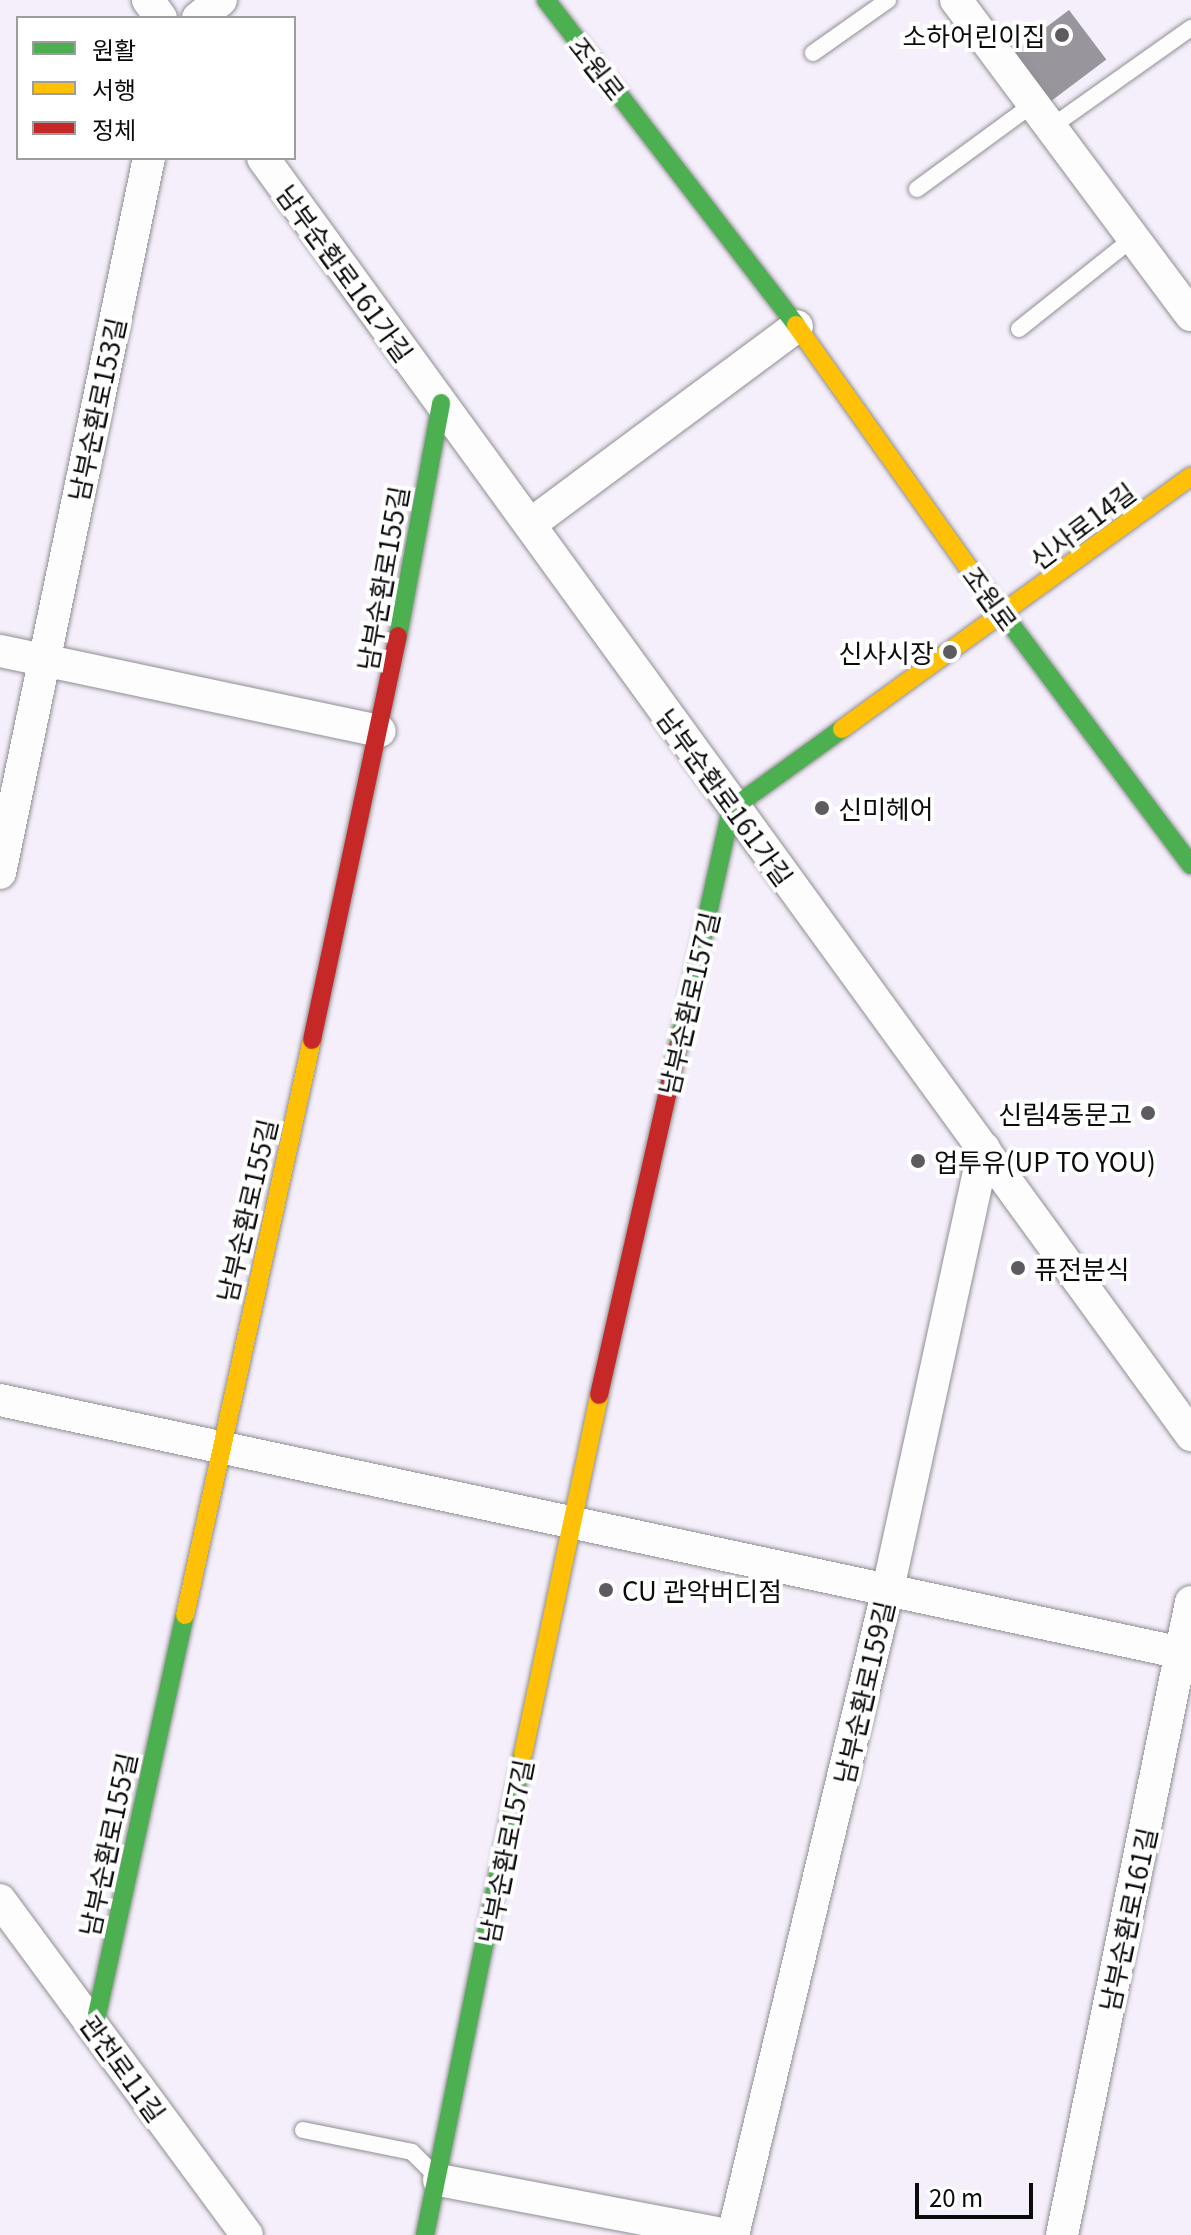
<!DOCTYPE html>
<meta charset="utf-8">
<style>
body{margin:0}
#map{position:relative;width:1191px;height:2235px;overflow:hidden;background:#f4effa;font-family:Georgia,"Noto Sans KR",serif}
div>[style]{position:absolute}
.building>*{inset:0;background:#98959c;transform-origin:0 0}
.roads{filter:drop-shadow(0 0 2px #908e93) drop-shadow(0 0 2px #908e93)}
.lane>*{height:16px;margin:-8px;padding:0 8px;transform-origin:8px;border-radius:8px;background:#fdfdfe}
.street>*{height:32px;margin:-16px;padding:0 16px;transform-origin:16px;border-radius:16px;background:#fdfdfe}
.fast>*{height:18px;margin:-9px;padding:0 9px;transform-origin:9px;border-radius:9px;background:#4caf50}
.slow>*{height:18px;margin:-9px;padding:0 9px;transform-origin:9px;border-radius:9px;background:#ffc107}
.jam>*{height:18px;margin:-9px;padding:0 9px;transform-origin:9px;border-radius:9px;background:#c62828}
.dots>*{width:22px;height:22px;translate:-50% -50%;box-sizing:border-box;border:4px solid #fff;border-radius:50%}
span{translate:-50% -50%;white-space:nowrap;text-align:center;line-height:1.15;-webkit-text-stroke:8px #fff;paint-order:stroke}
.poi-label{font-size:26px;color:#0b0b0b}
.right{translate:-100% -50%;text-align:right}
.left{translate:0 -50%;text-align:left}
.street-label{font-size:26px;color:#0b0b0b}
.legend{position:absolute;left:16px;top:16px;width:280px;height:144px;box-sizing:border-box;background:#fff;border:2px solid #9d9d9d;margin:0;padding:10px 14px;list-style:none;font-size:24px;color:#0b0b0b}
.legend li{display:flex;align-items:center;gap:16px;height:40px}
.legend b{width:40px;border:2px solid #9d9d9d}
.scale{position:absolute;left:915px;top:2183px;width:118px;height:36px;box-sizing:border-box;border:4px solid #0b0b0b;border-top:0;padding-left:10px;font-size:24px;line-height:28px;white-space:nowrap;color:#0b0b0b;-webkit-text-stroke:6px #fff;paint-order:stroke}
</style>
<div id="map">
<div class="building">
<div style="left:1069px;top:10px;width:62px;height:84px;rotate:53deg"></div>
</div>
<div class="roads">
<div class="lane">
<div style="left:813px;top:53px;width:92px;rotate:-35.2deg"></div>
<div style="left:1054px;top:125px;width:168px;rotate:-35.3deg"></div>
<div style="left:917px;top:189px;width:144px;rotate:-36.2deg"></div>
<div style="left:1019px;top:329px;width:144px;rotate:-38.5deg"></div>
<div style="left:303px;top:2130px;width:111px;rotate:11.4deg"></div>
<div style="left:412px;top:2152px;width:27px;rotate:45deg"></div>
</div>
<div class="street">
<div style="left:148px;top:0;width:22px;rotate:54deg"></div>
<div style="left:956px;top:0;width:393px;rotate:53.3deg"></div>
<div style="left:198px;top:18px;width:29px;rotate:-38deg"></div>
<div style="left:263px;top:158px;width:1579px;rotate:53.99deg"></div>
<div style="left:532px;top:523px;width:330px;rotate:-36.6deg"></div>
<div style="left:0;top:651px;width:388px;rotate:11.9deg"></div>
<div style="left:0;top:873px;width:730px;rotate:-78.23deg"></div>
<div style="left:0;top:1400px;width:1209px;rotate:12.08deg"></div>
<div style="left:0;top:1900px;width:416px;rotate:53.6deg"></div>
<div style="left:439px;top:2180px;width:292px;rotate:10.8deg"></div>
<div style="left:733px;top:2235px;width:664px;rotate:-76.51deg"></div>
<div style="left:888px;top:1589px;width:451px;rotate:-77.7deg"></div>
<div style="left:1062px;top:2235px;width:646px;rotate:-78.48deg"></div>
</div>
<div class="fast">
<div style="left:546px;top:0;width:410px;rotate:52.4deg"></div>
<div style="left:971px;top:571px;width:367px;rotate:53.2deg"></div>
<div style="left:398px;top:636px;width:237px;rotate:-79.5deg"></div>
<div style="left:678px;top:1047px;width:244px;rotate:-77.4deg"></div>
<div style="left:731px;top:809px;width:137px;rotate:-35.8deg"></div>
<div style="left:94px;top:2028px;width:423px;rotate:-77.6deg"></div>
<div style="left:425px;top:2235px;width:491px;rotate:-78.5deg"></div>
</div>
<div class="slow">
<div style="left:796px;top:325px;width:302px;rotate:54.6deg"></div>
<div style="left:842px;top:729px;width:431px;rotate:-35.9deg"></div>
<div style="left:185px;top:1615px;width:589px;rotate:-77.55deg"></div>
<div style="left:523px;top:1754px;width:367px;rotate:-78deg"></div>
</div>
<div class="jam">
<div style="left:312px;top:1040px;width:413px;rotate:-78deg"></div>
<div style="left:599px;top:1395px;width:357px;rotate:-77.2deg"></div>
</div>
</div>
<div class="dots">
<div style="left:1062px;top:35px;background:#5d5b5f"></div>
<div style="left:950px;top:652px;background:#5d5b5f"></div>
<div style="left:822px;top:808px;background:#5d5b5f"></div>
<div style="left:1148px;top:1113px;background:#5d5b5f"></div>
<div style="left:918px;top:1161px;background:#5d5b5f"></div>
<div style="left:1018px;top:1268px;background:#5d5b5f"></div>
<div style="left:606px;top:1590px;background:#5d5b5f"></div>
</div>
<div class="poi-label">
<span class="right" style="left:1046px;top:35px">소하어린이집</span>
<span class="right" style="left:934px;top:652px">신사시장</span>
<span class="left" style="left:838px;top:808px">신미헤어</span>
<span class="right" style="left:1132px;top:1113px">신림4동문고</span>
<span class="left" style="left:934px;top:1161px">업투유(UP TO YOU)</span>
<span class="left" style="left:1034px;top:1268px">퓨전분식</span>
<span class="left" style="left:622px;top:1590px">CU 관악버디점</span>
</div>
<div class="street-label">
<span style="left:598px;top:68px;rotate:52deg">조원로</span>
<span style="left:346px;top:273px;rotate:54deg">남부순환로161가길</span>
<span style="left:96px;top:409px;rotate:-78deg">남부순환로153길</span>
<span style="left:1082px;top:525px;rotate:-37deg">신사로14길</span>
<span style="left:382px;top:578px;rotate:-80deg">남부순환로155길</span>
<span style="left:991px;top:598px;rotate:54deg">조원로</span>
<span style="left:726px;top:797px;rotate:54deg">남부순환로161가길</span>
<span style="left:688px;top:1003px;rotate:-77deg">남부순환로157길</span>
<span style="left:246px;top:1210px;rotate:-77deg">남부순환로155길</span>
<span style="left:863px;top:1692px;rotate:-77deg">남부순환로159길</span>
<span style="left:107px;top:1844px;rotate:-78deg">남부순환로155길</span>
<span style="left:505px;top:1851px;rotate:-79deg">남부순환로157길</span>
<span style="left:1127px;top:1919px;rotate:-78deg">남부순환로161길</span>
<span style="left:124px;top:2068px;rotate:54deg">관천로11길</span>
</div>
<ul class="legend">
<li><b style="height:10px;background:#4caf50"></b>원활</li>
<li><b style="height:10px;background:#ffc107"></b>서행</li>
<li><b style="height:10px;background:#c62828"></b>정체</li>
</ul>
<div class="scale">20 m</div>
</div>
